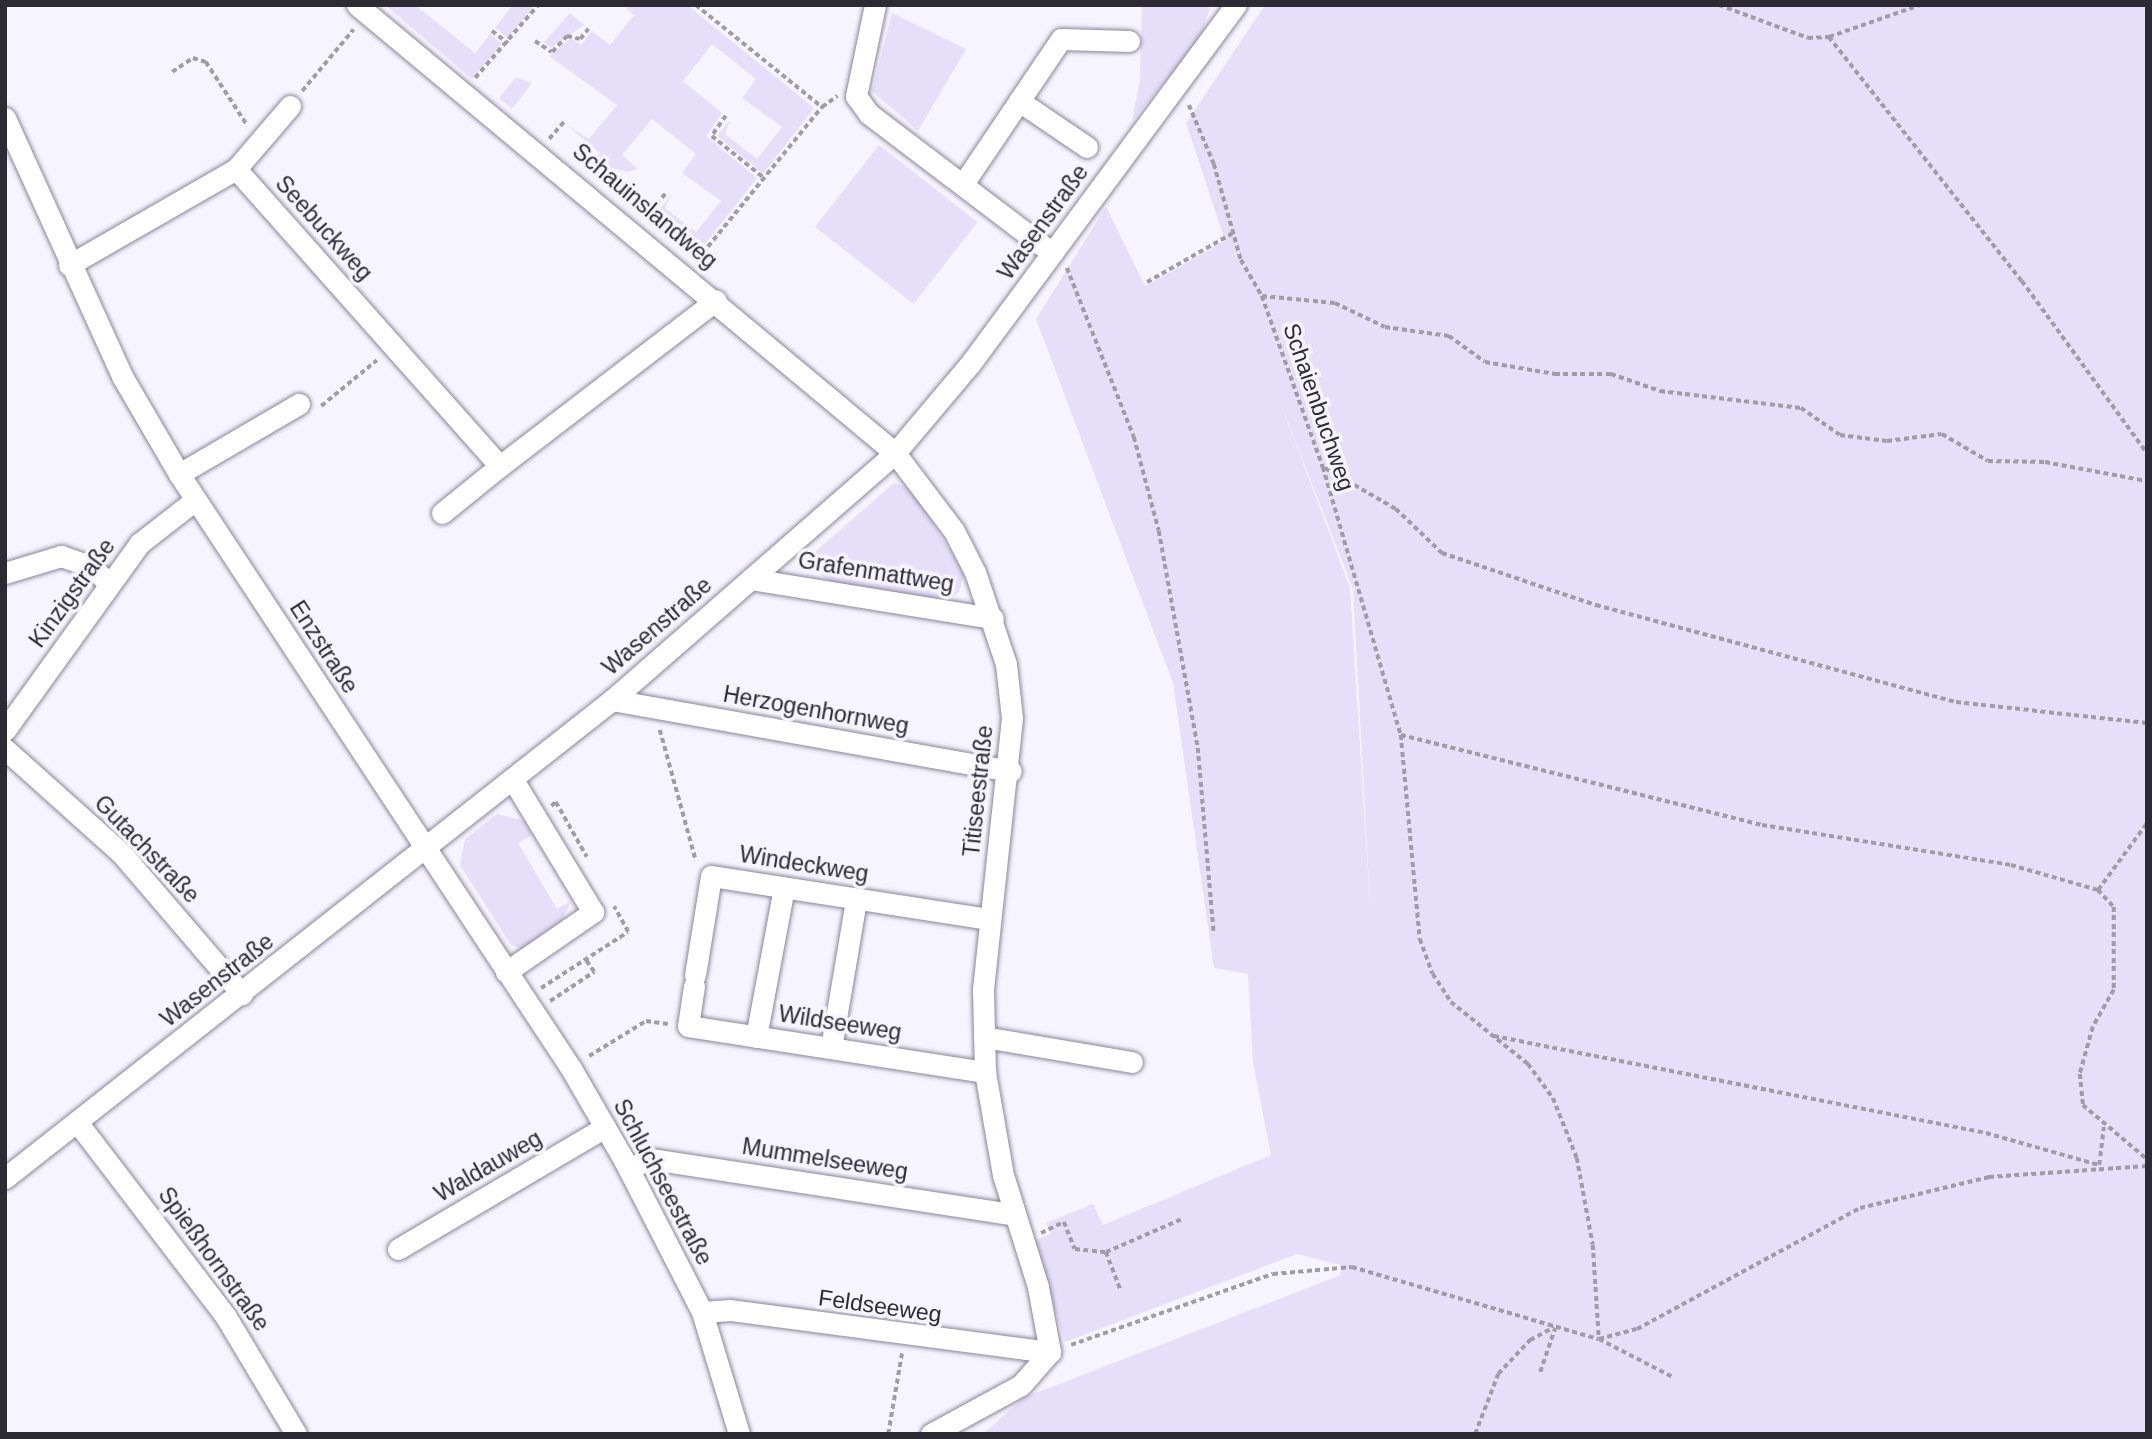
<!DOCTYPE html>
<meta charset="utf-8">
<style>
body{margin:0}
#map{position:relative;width:2152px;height:1439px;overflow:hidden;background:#f6f4fe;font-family:Arial,sans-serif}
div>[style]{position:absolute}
.green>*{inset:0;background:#e6dff9;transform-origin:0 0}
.path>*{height:3.5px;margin-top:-1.75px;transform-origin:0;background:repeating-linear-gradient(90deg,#9e9ca5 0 5px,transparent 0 8.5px)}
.roads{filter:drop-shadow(0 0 2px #8a849b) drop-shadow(0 0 2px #8a849b)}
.minor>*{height:21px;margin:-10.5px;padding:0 10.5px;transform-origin:10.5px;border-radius:10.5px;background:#fff}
span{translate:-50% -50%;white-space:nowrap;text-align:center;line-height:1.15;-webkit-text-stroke:7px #f6f4fe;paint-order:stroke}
.street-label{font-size:23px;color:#2c2a33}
.frame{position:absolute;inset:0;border:7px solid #2c2a33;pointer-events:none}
</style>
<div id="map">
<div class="green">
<div style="clip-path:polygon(385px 5px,415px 5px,475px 53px,490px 34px,502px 44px,472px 79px)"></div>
<div style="clip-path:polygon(513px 5px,534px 5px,508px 38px,495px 28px)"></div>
<div style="clip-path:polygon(622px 5px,687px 5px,814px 108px,763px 174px,717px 136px,730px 120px,725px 134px,757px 159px,782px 127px,742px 98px,756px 79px,712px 44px,683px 81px,722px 113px,706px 136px,757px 178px,704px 245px,659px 210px,671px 195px,665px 208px,696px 232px,721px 201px,682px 173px,696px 154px,652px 119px,622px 155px,638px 169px,627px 172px,592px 163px,600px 153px,567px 125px,589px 139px,617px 105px,549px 56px,571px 38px,581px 45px,592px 31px,610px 45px,634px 15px)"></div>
<div style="clip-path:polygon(1142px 5px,1211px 5px,1200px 39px,1132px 121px,1140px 79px)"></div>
<div style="clip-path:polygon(evenodd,1265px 5px,2147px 5px,2147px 1434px,983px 1434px,1023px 1398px,1341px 1275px,1340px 1265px,1297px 1254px,1065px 1342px,1034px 1241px,1051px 1234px,1046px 1223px,1093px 1204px,1103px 1225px,1271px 1155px,1253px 1063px,1248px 974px,1214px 968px,1173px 683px,1036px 319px,1106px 207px,1145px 286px,1225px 241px,1186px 123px,1265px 5px,1277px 394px,1353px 589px,1371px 921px,1350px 588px,1277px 394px)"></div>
<div style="clip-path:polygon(570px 13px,584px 25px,551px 48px,544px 42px)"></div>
<div style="clip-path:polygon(892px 13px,966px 49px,918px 131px,872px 91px)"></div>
<div style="clip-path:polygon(516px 77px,532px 83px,512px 109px,499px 98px)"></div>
<div style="left:879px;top:145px;width:125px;height:104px;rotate:38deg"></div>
<div style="clip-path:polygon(894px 483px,913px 489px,964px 574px,959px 592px,947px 602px,831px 583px,817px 571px,816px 551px)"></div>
<div style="clip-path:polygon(497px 814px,524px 821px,532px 835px,518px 843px,557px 909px,571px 901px,560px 925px,524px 949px,511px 945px,460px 865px,465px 839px)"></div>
</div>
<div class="path">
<div style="left:696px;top:5px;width:162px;rotate:39deg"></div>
<div style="left:1719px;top:5px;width:95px;rotate:20.3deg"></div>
<div style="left:1808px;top:38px;width:21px;rotate:-3deg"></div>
<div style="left:1829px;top:37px;width:96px;rotate:-19.4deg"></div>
<div style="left:492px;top:31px;width:20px;rotate:37deg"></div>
<div style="left:1829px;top:37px;width:311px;rotate:51.7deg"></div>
<div style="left:2022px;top:281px;width:213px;rotate:54deg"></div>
<div style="left:535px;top:41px;width:20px;rotate:33deg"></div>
<div style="left:552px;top:52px;width:22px;rotate:-47deg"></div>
<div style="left:567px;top:36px;width:13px;rotate:13deg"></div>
<div style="left:580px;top:39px;width:13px;rotate:-51deg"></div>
<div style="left:172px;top:72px;width:25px;rotate:-34deg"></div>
<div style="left:193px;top:58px;width:14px;rotate:17deg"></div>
<div style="left:206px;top:62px;width:75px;rotate:56.9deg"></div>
<div style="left:475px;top:78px;width:96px;rotate:-49.2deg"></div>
<div style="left:302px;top:91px;width:80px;rotate:-50.1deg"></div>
<div style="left:1189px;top:105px;width:64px;rotate:67deg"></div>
<div style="left:1214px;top:164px;width:100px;rotate:74.3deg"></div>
<div style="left:1241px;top:260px;width:42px;rotate:59.7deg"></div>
<div style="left:1262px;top:296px;width:182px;rotate:70.4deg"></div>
<div style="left:1323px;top:467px;width:279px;rotate:73.8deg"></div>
<div style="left:1401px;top:735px;width:205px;rotate:84.7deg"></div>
<div style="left:1420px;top:939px;width:37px;rotate:70deg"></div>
<div style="left:1433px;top:974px;width:33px;rotate:57deg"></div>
<div style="left:1451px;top:1002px;width:99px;rotate:38.8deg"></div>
<div style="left:1528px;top:1064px;width:42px;rotate:53.7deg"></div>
<div style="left:1553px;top:1098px;width:65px;rotate:68.2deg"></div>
<div style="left:1577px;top:1158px;width:88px;rotate:79.6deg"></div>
<div style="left:1593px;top:1245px;width:94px;rotate:86.3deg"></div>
<div style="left:1599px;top:1339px;width:83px;rotate:27.2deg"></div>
<div style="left:726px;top:116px;width:24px;rotate:125deg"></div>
<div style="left:712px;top:136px;width:67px;rotate:38.9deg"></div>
<div style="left:549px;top:139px;width:23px;rotate:-49deg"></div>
<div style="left:646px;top:218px;width:33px;rotate:-52deg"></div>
<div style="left:697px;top:260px;width:198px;rotate:-50.8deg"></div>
<div style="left:822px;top:107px;width:19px;rotate:-36deg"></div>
<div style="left:1067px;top:268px;width:182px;rotate:68.4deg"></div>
<div style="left:1134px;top:437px;width:97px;rotate:75.1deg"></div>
<div style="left:1159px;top:531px;width:220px;rotate:79.8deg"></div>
<div style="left:1198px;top:748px;width:187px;rotate:85.1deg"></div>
<div style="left:1147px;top:282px;width:99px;rotate:-29.7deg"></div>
<div style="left:1262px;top:296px;width:73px;rotate:5.5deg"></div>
<div style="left:1335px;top:303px;width:55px;rotate:25.6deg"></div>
<div style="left:1385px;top:327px;width:65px;rotate:8deg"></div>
<div style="left:1449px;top:336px;width:44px;rotate:35.8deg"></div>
<div style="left:1485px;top:362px;width:71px;rotate:9.7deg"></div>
<div style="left:1555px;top:374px;width:56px"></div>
<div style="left:1611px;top:374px;width:52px;rotate:19.1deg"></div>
<div style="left:1660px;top:391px;width:142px;rotate:6.9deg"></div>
<div style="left:1801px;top:408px;width:47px;rotate:34.7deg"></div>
<div style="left:1840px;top:435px;width:47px;rotate:7.3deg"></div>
<div style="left:1887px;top:441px;width:55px;rotate:-7.3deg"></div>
<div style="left:1942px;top:434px;width:53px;rotate:30.4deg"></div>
<div style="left:1988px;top:461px;width:57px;rotate:1deg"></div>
<div style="left:2045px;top:462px;width:104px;rotate:10.6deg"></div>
<div style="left:321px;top:406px;width:72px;rotate:-39.4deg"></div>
<div style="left:1325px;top:468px;width:82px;rotate:30deg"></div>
<div style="left:1396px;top:509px;width:64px;rotate:43.7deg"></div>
<div style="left:1442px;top:553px;width:163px;rotate:18.7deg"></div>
<div style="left:1596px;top:605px;width:373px;rotate:15.1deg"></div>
<div style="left:1956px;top:702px;width:192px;rotate:6.3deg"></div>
<div style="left:660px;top:730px;width:136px;rotate:74.6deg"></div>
<div style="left:1401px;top:735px;width:372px;rotate:14deg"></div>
<div style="left:1762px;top:825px;width:252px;rotate:9.1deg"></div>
<div style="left:2011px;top:865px;width:91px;rotate:16deg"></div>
<div style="left:2098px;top:890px;width:23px;rotate:47deg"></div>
<div style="left:2114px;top:907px;width:83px;rotate:90deg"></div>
<div style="left:2114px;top:990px;width:43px;rotate:119.6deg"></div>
<div style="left:2093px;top:1027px;width:49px;rotate:105.5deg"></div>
<div style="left:2080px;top:1074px;width:31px;rotate:84deg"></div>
<div style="left:2083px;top:1105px;width:84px;rotate:40.2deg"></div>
<div style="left:551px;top:806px;width:6px;rotate:-39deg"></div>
<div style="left:556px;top:802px;width:63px;rotate:60.6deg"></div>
<div style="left:2098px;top:890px;width:83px;rotate:-53.8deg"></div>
<div style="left:541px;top:988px;width:103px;rotate:-32.8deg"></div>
<div style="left:628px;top:932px;width:29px;rotate:-119deg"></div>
<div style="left:550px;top:1001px;width:53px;rotate:-33.4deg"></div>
<div style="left:594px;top:972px;width:16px;rotate:-125deg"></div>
<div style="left:1494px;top:1036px;width:501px;rotate:11.15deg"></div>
<div style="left:1986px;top:1133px;width:117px;rotate:15.8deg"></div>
<div style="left:2099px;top:1165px;width:38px;rotate:-83deg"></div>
<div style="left:589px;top:1056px;width:67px;rotate:-31.6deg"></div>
<div style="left:646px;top:1021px;width:22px;rotate:8deg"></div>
<div style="left:1041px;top:1233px;width:25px;rotate:-26deg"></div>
<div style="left:1064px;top:1222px;width:29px;rotate:68deg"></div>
<div style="left:1075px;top:1249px;width:31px;rotate:6deg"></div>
<div style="left:1106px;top:1252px;width:83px;rotate:-23.5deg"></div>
<div style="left:1106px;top:1252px;width:42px;rotate:69deg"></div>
<div style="left:1071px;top:1345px;width:214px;rotate:-19.4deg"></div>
<div style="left:1273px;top:1274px;width:79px;rotate:-5.1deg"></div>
<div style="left:1352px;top:1267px;width:257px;rotate:16.3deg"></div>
<div style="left:1599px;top:1339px;width:39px;rotate:-15deg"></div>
<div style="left:1637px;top:1329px;width:254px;rotate:-28.5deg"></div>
<div style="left:1860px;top:1208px;width:133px;rotate:-13.5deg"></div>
<div style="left:1989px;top:1177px;width:158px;rotate:-4deg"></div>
<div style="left:1540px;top:1372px;width:46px;rotate:-71.2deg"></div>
<div style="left:888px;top:1434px;width:83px;rotate:-80.3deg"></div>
<div style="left:1475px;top:1434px;width:64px;rotate:-69deg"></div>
<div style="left:1498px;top:1374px;width:47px;rotate:-46.7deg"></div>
<div style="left:1530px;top:1340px;width:27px;rotate:-28deg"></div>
</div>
<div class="roads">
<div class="minor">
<div style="left:357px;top:5px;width:700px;rotate:39.78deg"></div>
<div style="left:895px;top:453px;width:98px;rotate:52.9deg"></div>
<div style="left:954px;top:531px;width:46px;rotate:62.9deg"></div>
<div style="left:975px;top:572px;width:97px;rotate:71.4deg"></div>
<div style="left:1006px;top:664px;width:54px;rotate:83.7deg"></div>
<div style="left:1012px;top:718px;width:274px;rotate:96.1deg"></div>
<div style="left:983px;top:990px;width:82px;rotate:88.6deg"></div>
<div style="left:985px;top:1072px;width:105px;rotate:80.1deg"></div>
<div style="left:1003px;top:1175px;width:117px;rotate:72.6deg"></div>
<div style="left:1038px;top:1287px;width:66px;rotate:79.5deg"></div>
<div style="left:875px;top:5px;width:93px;rotate:101.8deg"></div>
<div style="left:856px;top:96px;width:22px;rotate:54deg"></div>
<div style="left:869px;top:114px;width:230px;rotate:37.2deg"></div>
<div style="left:1019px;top:101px;width:75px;rotate:-55.9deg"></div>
<div style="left:1061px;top:39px;width:68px;rotate:1.7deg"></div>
<div style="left:5px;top:118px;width:283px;rotate:65.6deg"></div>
<div style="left:122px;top:376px;width:113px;rotate:59.8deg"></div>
<div style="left:179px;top:474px;width:714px;rotate:56.6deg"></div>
<div style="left:572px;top:1070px;width:104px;rotate:60deg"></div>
<div style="left:624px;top:1160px;width:171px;rotate:62.8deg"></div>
<div style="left:702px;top:1312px;width:127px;rotate:73.1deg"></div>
<div style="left:236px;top:169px;width:83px;rotate:-49.4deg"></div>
<div style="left:963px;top:184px;width:100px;rotate:-56deg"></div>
<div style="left:1019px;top:101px;width:82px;rotate:34.1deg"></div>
<div style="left:69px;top:265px;width:193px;rotate:-29.9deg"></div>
<div style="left:236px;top:169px;width:397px;rotate:48.4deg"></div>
<div style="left:500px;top:466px;width:272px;rotate:-37.5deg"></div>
<div style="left:179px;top:474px;width:139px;rotate:-30.3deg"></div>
<div style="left:442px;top:513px;width:75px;rotate:-39deg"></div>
<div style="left:5px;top:573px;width:59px;rotate:-16.9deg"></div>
<div style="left:61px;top:556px;width:31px;rotate:19deg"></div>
<div style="left:90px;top:566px;width:25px;rotate:42deg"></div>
<div style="left:751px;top:579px;width:245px;rotate:9.2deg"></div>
<div style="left:612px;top:700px;width:405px;rotate:10.1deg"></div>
<div style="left:5px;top:730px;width:231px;rotate:-54.2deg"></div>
<div style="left:140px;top:543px;width:70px;rotate:-38deg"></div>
<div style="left:5px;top:749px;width:156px;rotate:41.9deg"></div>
<div style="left:121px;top:853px;width:186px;rotate:49.4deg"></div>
<div style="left:506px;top:972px;width:106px;rotate:-34.6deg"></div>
<div style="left:593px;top:912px;width:154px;rotate:-121.2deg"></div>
<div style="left:695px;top:975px;width:100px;rotate:-80.8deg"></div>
<div style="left:711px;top:876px;width:281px;rotate:8.8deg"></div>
<div style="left:694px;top:986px;width:40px;rotate:98.5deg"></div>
<div style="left:688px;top:1026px;width:301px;rotate:8.8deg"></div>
<div style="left:756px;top:1037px;width:152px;rotate:-79.4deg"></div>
<div style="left:984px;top:1037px;width:150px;rotate:9.6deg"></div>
<div style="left:831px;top:1048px;width:150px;rotate:-80.4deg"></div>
<div style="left:77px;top:1122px;width:245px;rotate:52.6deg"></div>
<div style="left:226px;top:1317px;width:136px;rotate:59.1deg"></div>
<div style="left:628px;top:1168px;width:25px;rotate:-21deg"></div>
<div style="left:651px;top:1159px;width:368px;rotate:8.7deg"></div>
<div style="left:5px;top:1178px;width:773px;rotate:-38.22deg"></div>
<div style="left:612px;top:700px;width:376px;rotate:-41.1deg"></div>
<div style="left:895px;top:453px;width:116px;rotate:-49.9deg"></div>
<div style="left:970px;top:364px;width:447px;rotate:-53.5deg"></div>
<div style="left:398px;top:1249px;width:240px;rotate:-30.5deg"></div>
<div style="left:702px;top:1312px;width:28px;rotate:-4deg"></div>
<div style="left:730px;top:1310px;width:323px;rotate:7.5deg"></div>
<div style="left:931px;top:1434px;width:102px;rotate:-28.6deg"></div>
<div style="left:1021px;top:1385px;width:44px;rotate:-48.7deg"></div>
</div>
</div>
<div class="street-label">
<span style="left:645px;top:206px;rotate:40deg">Schauinslandweg</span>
<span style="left:1043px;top:222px;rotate:-54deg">Wasenstraße</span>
<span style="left:324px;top:228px;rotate:48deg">Seebuckweg</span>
<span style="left:1319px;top:407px;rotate:71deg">Schaienbuchweg</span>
<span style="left:876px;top:572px;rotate:9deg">Grafenmattweg</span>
<span style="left:72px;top:593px;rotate:-54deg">Kinzigstraße</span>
<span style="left:657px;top:626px;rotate:-41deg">Wasenstraße</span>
<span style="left:324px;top:647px;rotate:57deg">Enzstraße</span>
<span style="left:816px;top:710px;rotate:10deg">Herzogenhornweg</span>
<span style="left:978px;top:791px;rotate:-84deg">Titiseestraße</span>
<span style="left:147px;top:849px;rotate:46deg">Gutachstraße</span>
<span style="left:804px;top:864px;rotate:9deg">Windeckweg</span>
<span style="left:217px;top:980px;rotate:-38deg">Wasenstraße</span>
<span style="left:840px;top:1023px;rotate:9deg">Wildseeweg</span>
<span style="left:825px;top:1159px;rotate:9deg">Mummelseeweg</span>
<span style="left:488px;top:1166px;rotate:-30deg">Waldauweg</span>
<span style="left:663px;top:1182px;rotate:62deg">Schluchseestraße</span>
<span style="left:214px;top:1259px;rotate:54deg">Spießhornstraße</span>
<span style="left:880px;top:1306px;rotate:8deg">Feldseeweg</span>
</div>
<div class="frame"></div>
</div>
